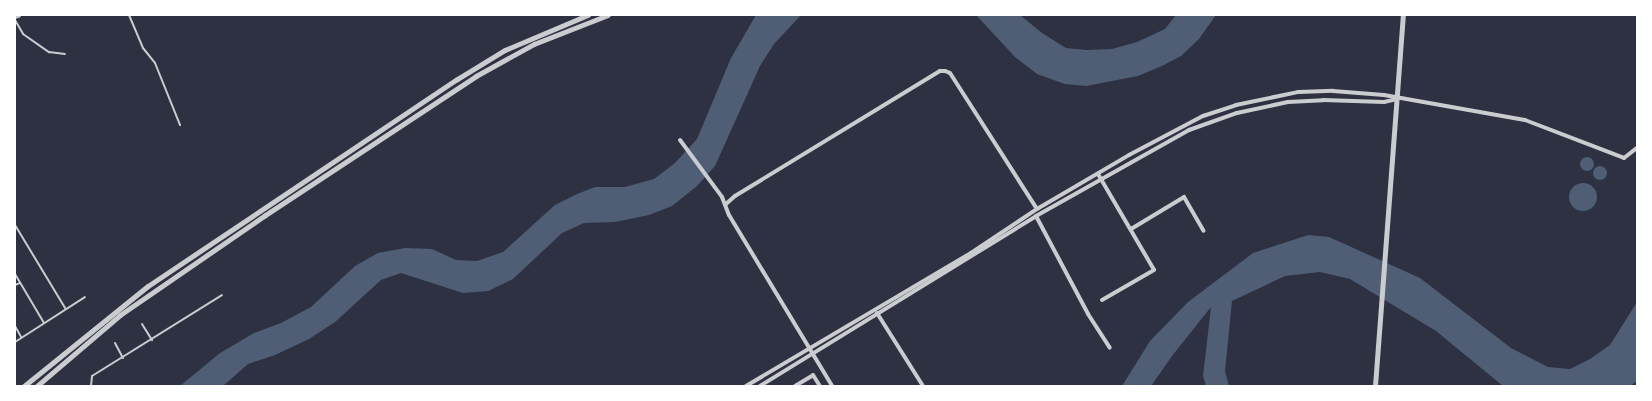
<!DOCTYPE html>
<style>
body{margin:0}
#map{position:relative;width:1652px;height:401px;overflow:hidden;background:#2d3142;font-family:Figtree,sans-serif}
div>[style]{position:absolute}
.water>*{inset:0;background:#4f5d75}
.round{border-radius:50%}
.service>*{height:2px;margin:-1px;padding:0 1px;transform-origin:1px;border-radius:1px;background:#caccd0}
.minor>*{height:4px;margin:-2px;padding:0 2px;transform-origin:2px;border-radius:2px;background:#caccd0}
.tertiary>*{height:4.5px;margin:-2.25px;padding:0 2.25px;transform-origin:2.25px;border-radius:2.25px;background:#caccd0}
span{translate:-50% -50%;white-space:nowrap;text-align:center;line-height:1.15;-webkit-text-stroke:4px #fff;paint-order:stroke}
.frame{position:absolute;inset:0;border:16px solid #fff;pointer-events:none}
</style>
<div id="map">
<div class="water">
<div style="clip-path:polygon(756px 15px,801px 15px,774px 44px,760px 66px,715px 166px,697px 186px,672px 206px,649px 215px,615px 222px,584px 223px,562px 233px,513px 279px,488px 291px,463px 293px,401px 273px,381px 280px,335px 322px,309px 339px,275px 355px,248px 364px,223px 386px,180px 386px,220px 353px,254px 333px,281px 323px,311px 307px,355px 266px,378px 253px,405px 248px,432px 249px,456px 260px,477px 261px,503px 252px,555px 205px,577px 194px,595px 187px,625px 187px,654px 179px,675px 163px,697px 139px,731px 58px)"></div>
<div style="clip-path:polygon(976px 15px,1020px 15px,1042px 33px,1066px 48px,1087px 50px,1112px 49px,1137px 42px,1165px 29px,1176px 15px,1216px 15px,1199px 39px,1181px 56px,1164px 65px,1138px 76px,1086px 86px,1065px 84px,1037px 74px,1015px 57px)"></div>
<div class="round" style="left:1580px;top:157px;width:14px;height:14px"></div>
<div class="round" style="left:1593px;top:166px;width:14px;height:14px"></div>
<div class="round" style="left:1569px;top:183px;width:28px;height:28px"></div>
<div style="clip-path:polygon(1308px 235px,1329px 237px,1420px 278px,1511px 348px,1548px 367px,1570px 369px,1590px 359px,1610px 345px,1637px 302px,1637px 381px,1630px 386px,1503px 386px,1436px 331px,1350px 279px,1320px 272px,1285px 276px,1232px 301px,1225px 371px,1229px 386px,1206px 386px,1203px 376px,1211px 307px,1172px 356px,1151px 386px,1122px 386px,1150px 341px,1188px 302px,1253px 253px)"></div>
</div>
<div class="service">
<div style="left:129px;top:15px;width:36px;rotate:67deg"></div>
<div style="left:143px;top:48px;width:19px;rotate:51deg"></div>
<div style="left:155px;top:63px;width:67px;rotate:68deg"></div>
<div style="left:15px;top:20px;width:16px;rotate:60deg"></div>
<div style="left:23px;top:34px;width:32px;rotate:35deg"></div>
<div style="left:49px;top:52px;width:16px;rotate:7deg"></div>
<div style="left:15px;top:225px;width:97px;rotate:58.9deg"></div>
<div style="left:15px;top:274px;width:57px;rotate:59.4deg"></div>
<div style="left:15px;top:285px;width:5px;rotate:-22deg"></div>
<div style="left:142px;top:324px;width:19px;rotate:58deg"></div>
<div style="left:15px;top:326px;width:13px;rotate:61deg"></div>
<div style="left:15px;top:342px;width:83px;rotate:-32.7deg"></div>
<div style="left:115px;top:343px;width:17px;rotate:62deg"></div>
<div style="left:91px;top:386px;width:10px;rotate:-84deg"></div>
<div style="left:92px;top:376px;width:153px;rotate:-31.9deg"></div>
</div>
<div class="minor">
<div style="left:680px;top:140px;width:71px;rotate:53.6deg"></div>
<div style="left:722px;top:197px;width:19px;rotate:69deg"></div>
<div style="left:729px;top:215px;width:200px;rotate:58.9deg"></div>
<div style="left:1098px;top:174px;width:111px;rotate:59.7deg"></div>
<div style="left:1154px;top:270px;width:60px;rotate:150deg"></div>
<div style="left:726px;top:204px;width:12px;rotate:-42deg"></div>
<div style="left:735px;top:196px;width:240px;rotate:-31.4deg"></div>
<div style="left:940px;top:71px;width:5px"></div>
<div style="left:945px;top:71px;width:5px;rotate:22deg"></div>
<div style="left:950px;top:73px;width:161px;rotate:57.4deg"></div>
<div style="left:1036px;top:216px;width:111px;rotate:62deg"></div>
<div style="left:1088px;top:314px;width:40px;rotate:57.1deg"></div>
<div style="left:1131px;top:229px;width:62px;rotate:-31.1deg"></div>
<div style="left:1184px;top:197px;width:39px;rotate:60deg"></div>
<div style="left:877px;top:313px;width:86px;rotate:57.8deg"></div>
<div style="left:746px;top:386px;width:261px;rotate:-30.6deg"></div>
<div style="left:971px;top:253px;width:79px;rotate:-33.7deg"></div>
<div style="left:1037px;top:209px;width:107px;rotate:-30.4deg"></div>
<div style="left:1129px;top:155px;width:84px;rotate:-27.8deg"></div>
<div style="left:1203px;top:116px;width:35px;rotate:-18deg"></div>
<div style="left:1236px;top:105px;width:63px;rotate:-11.8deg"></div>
<div style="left:1298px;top:92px;width:35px;rotate:-2deg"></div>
<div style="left:1333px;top:91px;width:51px;rotate:4.5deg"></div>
<div style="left:1384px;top:95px;width:143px;rotate:10.1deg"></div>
<div style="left:1525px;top:120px;width:106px;rotate:21deg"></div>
<div style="left:1624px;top:158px;width:16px;rotate:-38deg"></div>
<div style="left:760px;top:386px;width:324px;rotate:-31.6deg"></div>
<div style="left:1036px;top:216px;width:176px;rotate:-29.3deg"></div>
<div style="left:1189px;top:130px;width:51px;rotate:-19.5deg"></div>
<div style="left:1237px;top:113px;width:52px;rotate:-12.2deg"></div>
<div style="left:1288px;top:102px;width:35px;rotate:-3deg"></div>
<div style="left:1323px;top:100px;width:61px;rotate:1.9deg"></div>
<div style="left:1384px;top:102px;width:13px;rotate:-13deg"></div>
<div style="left:795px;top:386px;width:21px;rotate:-31deg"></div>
<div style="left:813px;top:375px;width:13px;rotate:58deg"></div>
</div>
<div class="tertiary">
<div style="left:15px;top:16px;width:3px;rotate:-18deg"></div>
<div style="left:24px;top:386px;width:159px;rotate:-38.9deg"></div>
<div style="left:148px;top:286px;width:371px;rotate:-33.8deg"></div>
<div style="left:456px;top:80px;width:57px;rotate:-31.5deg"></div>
<div style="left:505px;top:50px;width:90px;rotate:-22.9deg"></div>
<div style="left:37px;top:386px;width:109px;rotate:-40.5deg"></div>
<div style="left:120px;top:315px;width:175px;rotate:-34.5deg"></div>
<div style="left:264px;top:216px;width:254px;rotate:-33.4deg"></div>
<div style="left:476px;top:76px;width:66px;rotate:-28.9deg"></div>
<div style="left:534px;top:44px;width:79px;rotate:-21.4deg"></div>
<div style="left:1375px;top:386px;width:372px;rotate:-85.7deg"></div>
</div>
<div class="frame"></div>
</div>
